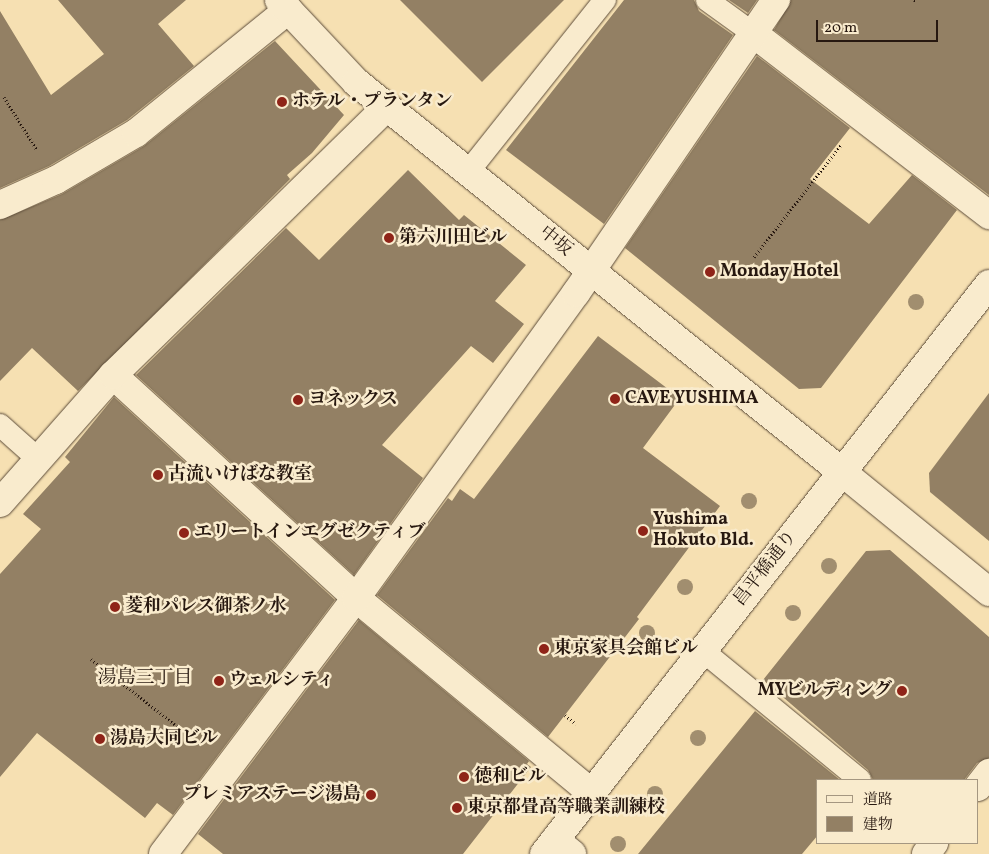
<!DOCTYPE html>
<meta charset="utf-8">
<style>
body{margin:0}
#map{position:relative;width:989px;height:854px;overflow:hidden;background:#f6e0b2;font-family:Vollkorn,"Noto Serif JP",serif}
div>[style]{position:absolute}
.building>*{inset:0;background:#938064}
.path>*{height:3px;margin-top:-1.5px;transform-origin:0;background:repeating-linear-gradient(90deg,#271810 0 1px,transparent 0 3.5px)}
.roads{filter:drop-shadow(0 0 1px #5b4a38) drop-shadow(0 0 1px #5b4a38)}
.service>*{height:22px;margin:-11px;padding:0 11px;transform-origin:11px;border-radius:11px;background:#f9ebcd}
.pedestrian>*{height:28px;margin:-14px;padding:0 14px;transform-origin:14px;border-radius:14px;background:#f9ebcd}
.minor>*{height:28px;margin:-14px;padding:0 14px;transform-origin:14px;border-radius:14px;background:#f9ebcd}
.tertiary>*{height:28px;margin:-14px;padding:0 14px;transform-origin:14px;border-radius:14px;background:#f9ebcd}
.secondary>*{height:28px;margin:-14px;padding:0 14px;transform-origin:14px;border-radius:14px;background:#f9ebcd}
.trees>*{width:16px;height:16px;margin:-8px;border-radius:50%;background:#a18e6f}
.dots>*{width:14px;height:14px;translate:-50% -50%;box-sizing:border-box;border:2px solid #f9ebcd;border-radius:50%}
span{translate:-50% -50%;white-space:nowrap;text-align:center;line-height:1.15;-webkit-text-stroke:5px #f9ebcd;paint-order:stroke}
.poi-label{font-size:18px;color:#271810;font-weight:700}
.left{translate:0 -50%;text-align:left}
.right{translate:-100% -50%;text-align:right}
.street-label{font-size:18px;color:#271810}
.neighbourhood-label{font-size:19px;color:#271810}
.legend{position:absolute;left:816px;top:779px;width:162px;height:65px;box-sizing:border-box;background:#f9ebcd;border:1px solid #a59781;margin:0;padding:6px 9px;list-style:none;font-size:15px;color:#271810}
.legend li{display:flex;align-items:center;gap:10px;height:25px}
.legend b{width:25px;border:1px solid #a59781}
.scale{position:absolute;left:816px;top:20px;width:122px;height:22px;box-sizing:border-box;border:2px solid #271810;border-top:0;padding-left:6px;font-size:15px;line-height:18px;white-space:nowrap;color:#271810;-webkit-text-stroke:4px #f9ebcd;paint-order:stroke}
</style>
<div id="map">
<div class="building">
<div style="clip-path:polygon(58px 0,186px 0,158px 24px,194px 66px,127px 120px,49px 166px,0 188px,0 11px,51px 95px,104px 54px)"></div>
<div style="clip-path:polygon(400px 0,564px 0,482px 82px)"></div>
<div style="clip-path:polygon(624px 0,694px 0,699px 11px,733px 35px,604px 224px,506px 150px)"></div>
<div style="clip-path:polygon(729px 0,757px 0,748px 13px)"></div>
<div style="clip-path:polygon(791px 0,989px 0,989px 195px,774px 30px)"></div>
<div style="clip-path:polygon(275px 41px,344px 115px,312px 153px,287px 175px,290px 179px,78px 391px,32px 348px,0 381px,0 220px,62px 194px,144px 146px)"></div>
<div style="clip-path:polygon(757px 56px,850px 128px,810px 179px,869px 224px,912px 175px,957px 210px,821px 388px,799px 389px,625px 248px)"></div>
<div style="clip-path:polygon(408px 170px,459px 220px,464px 215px,526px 265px,495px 301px,524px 324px,493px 363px,471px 346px,382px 445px,423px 478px,354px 575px,136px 375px,286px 228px,319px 260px)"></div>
<div style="clip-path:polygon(598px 336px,680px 398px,643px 448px,720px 506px,637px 617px,639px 619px,548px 737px,377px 595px,448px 498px,452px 501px,460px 489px,474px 499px)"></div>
<div style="clip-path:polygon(989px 393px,989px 541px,930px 492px,929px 473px)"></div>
<div style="clip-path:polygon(114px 397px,335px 600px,173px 815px,157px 803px,145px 818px,37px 733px,0 777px,0 574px,41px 529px,23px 514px,70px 462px,65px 457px)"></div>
<div style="clip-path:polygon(890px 550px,989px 637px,989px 758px,977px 763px,964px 780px,873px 780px,868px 770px,763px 680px,866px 551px)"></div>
<div style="clip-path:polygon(359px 620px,529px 761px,527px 764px,531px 767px,463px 854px,223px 854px,198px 834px)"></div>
<div style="clip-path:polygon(755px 711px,840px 780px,818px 780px,818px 835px,802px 854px,638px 854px)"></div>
</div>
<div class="path">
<div style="left:914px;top:0;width:2px;rotate:27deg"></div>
<div style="left:4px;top:97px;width:62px;rotate:58.1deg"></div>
<div style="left:754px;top:257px;width:142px;rotate:-52.2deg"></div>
<div style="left:91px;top:659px;width:140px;rotate:38deg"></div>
<div style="left:565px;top:715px;width:14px;rotate:39deg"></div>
</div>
<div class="roads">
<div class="service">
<div style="left:707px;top:0;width:58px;rotate:35.9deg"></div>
<div style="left:468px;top:172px;width:220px;rotate:-51.5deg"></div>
<div style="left:0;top:425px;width:51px;rotate:41.8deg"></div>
<div style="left:703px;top:651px;width:203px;rotate:39.4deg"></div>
</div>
<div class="pedestrian">
<div style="left:754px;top:34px;width:297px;rotate:37.6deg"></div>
</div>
<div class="minor">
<div style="left:0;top:205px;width:61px;rotate:-24.1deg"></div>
<div style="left:56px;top:180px;width:93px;rotate:-30.4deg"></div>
<div style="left:136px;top:133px;width:196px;rotate:-39deg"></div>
<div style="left:113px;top:375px;width:330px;rotate:42.5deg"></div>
<div style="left:356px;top:598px;width:306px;rotate:39.6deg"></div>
<div style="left:842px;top:472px;width:190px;rotate:39.2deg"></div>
<div style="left:0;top:503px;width:171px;rotate:-48.6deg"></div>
<div style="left:113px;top:375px;width:383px;rotate:-44.4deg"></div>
<div style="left:978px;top:787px;width:18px;rotate:-52deg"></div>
<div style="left:555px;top:840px;width:22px;rotate:39deg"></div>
<div style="left:163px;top:854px;width:321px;rotate:-53deg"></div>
<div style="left:356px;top:598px;width:376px;rotate:-54.2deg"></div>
<div style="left:576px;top:293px;width:355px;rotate:-55.7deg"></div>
<div style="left:926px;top:854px;width:14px;rotate:-54deg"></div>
</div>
<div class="tertiary">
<div style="left:279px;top:0;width:112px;rotate:46.8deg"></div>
<div style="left:356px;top:82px;width:623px;rotate:38.75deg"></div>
</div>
<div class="secondary">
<div style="left:544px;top:854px;width:723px;rotate:-52.02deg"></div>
</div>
</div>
<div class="trees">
<div style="left:916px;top:302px"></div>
<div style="left:749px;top:501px"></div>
<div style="left:829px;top:566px"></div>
<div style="left:685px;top:587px"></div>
<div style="left:793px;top:613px"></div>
<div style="left:647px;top:633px"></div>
<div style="left:698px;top:738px"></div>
<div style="left:655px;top:794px"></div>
<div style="left:618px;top:844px"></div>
</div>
<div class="dots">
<div style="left:282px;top:102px;background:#8f2418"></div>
<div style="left:389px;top:238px;background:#8f2418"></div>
<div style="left:710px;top:272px;background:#8f2418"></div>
<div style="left:615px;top:399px;background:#8f2418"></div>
<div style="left:298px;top:400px;background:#8f2418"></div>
<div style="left:158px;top:475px;background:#8f2418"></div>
<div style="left:643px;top:531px;background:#8f2418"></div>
<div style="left:184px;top:533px;background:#8f2418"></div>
<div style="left:115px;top:607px;background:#8f2418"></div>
<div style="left:544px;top:649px;background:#8f2418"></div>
<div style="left:219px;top:681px;background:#8f2418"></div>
<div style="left:902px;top:691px;background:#8f2418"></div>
<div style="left:100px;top:739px;background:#8f2418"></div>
<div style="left:464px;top:777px;background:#8f2418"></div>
<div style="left:371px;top:795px;background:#8f2418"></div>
<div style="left:457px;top:808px;background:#8f2418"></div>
</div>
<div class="poi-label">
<span class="left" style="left:292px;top:102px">ホテル・プランタン</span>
<span class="left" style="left:399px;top:238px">第六川田ビル</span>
<span class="left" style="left:720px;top:272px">Monday Hotel</span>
<span class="left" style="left:625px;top:399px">CAVE YUSHIMA</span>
<span class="left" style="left:308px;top:400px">ヨネックス</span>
<span class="left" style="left:168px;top:475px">古流いけばな教室</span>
<span class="left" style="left:653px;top:531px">Yushima<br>Hokuto Bld.</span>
<span class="left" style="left:194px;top:533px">エリートインエグゼクティブ</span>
<span class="left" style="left:125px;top:607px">菱和パレス御茶ノ水</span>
<span class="left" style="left:554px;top:649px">東京家具会館ビル</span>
<span class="left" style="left:229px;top:681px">ウェルシティ</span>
<span class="right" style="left:892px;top:691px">MYビルディング</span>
<span class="left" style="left:110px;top:739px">湯島大同ビル</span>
<span class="left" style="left:474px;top:777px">徳和ビル</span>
<span class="right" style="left:361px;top:795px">プレミアステージ湯島</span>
<span class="left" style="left:467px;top:808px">東京都畳高等職業訓練校</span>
</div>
<div class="street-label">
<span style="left:555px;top:242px;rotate:39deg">中坂</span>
<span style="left:766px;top:569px;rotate:-52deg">昌平橋通り</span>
</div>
<div class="neighbourhood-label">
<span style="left:145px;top:679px">湯島三丁目</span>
</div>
<ul class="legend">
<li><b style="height:6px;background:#f9ebcd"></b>道路</li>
<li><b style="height:14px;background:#938064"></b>建物</li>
</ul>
<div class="scale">20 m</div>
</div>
